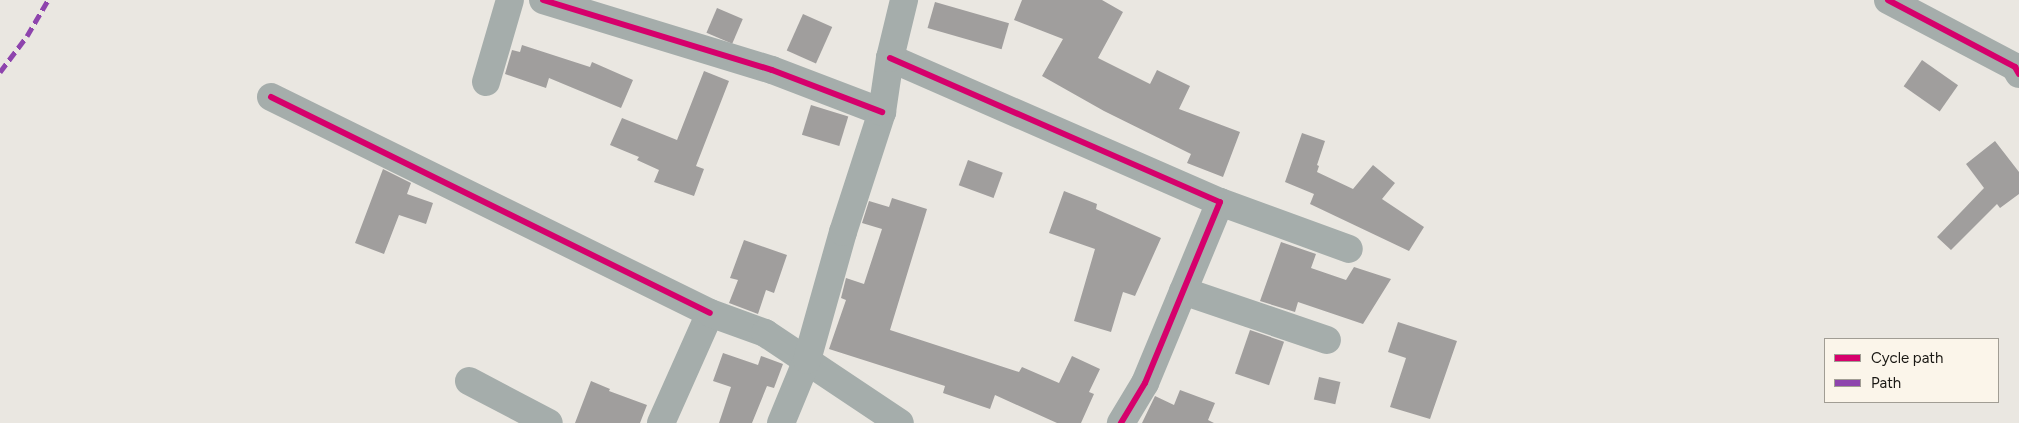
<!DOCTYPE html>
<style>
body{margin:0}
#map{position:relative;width:2019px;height:423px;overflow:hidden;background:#eae7e1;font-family:Figtree,sans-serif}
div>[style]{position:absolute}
.building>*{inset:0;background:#a09e9d;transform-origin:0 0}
.minor>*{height:28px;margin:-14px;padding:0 14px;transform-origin:14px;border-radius:14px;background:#a5adab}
.quiet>*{height:5px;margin-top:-2.5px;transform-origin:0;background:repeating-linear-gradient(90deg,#8e44ad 0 10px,transparent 0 15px)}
.cycleway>*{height:6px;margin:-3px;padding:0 3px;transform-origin:3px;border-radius:3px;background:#d6006c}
span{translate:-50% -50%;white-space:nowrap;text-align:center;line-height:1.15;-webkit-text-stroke:5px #fbf5ea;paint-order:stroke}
.legend{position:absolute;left:1824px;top:338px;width:175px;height:65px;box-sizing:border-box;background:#fbf5ea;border:1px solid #a19d94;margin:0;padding:6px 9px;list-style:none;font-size:15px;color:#1a1814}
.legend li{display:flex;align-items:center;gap:10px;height:25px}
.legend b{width:25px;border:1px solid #a19d94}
</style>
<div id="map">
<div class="building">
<div style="clip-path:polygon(1022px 0,1102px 0,1123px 12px,1098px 58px,1150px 84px,1157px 70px,1190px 86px,1179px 109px,1240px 132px,1223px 177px,1187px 163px,1191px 154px,1104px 111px,1042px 76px,1063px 39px,1014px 20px)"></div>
<div style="left:935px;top:2px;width:77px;height:27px;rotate:16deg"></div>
<div style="left:717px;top:8px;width:28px;height:27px;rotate:23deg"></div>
<div style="left:803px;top:14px;width:32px;height:40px;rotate:24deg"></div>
<div style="clip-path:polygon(522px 45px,590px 67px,592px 62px,633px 80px,621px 108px,549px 78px,546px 88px,505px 74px,512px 50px,520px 52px)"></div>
<div style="left:1922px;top:60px;width:44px;height:32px;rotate:35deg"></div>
<div style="clip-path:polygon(704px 71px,729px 81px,696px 166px,704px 169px,694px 196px,654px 182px,659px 170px,637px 160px,639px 157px,610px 145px,622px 118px,677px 140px)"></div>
<div style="left:811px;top:105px;width:39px;height:31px;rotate:17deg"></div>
<div style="clip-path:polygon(1302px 133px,1325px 141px,1317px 165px,1319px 166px,1317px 172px,1353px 189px,1373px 165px,1395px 183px,1382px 199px,1424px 227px,1409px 251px,1310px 204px,1314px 194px,1285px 182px)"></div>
<div style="clip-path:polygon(1995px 141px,2019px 172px,2019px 194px,2000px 208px,1997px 204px,1951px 250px,1937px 237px,1984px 188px,1966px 164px)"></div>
<div style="left:968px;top:160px;width:37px;height:27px;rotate:20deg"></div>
<div style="clip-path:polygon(383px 169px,411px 183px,407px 194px,433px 203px,426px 224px,399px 215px,384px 254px,355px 243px)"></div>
<div style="clip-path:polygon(1064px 191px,1097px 204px,1096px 209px,1161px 238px,1135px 296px,1123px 292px,1111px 332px,1074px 321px,1095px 249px,1049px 233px)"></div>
<div style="clip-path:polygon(892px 198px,927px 209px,890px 330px,1019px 372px,1022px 367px,1059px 383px,1072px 356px,1100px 369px,1089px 392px,1094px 394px,1081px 423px,1057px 423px,995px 395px,990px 409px,943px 393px,945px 386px,829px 349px,846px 300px,841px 298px,846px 278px,864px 284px,882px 229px,862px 223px,869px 201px,889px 207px)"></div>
<div style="clip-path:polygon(744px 240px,787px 255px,774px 293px,766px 290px,758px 314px,729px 303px,738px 280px,730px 278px)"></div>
<div style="clip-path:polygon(1281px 242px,1316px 254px,1311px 268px,1346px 280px,1354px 267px,1391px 279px,1363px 324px,1298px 302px,1295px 312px,1260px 301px)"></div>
<div style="clip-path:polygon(1398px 322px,1457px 341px,1430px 419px,1390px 407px,1406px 358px,1388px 352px)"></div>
<div style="left:1250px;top:330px;width:36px;height:46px;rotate:19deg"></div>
<div style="clip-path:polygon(723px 353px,758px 365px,761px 356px,783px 364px,774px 388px,767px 386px,752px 423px,719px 423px,731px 387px,713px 381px)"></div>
<div style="left:1319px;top:377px;width:22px;height:23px;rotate:13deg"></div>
<div style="clip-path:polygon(591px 381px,610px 389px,609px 391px,647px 405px,640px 423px,575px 423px)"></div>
<div style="clip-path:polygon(1180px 390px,1215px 403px,1208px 420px,1214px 423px,1142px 423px,1155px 396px,1174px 405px)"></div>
</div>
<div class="minor">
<div style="left:543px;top:0;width:239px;rotate:17deg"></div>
<div style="left:772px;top:70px;width:118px;rotate:20.9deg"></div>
<div style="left:1888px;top:0;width:144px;rotate:27.8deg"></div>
<div style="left:2015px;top:67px;width:8px;rotate:60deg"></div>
<div style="left:890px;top:58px;width:360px;rotate:23.6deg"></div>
<div style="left:1220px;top:202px;width:196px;rotate:112.5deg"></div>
<div style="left:1145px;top:383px;width:47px;rotate:121deg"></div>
<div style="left:486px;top:82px;width:85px;rotate:-73.7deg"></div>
<div style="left:271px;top:97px;width:489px;rotate:26.2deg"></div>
<div style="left:1220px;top:202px;width:137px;rotate:20deg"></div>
<div style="left:1183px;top:291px;width:152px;rotate:18.8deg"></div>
<div style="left:469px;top:381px;width:90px;rotate:27.7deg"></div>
<div style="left:661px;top:423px;width:120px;rotate:-66deg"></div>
<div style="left:710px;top:313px;width:59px;rotate:20deg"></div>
<div style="left:765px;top:333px;width:162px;rotate:33.7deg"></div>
<div style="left:781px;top:423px;width:68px;rotate:-67.6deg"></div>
<div style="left:807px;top:360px;width:133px;rotate:-74.3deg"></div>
<div style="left:843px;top:232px;width:126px;rotate:-72deg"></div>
<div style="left:882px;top:112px;width:55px;rotate:-81.6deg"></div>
<div style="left:890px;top:58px;width:60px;rotate:-76.4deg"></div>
</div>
<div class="quiet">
<div style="left:0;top:72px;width:45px;rotate:-53.1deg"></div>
<div style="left:27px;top:36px;width:42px;rotate:-59.7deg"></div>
</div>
<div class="cycleway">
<div style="left:543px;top:0;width:239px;rotate:17deg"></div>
<div style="left:772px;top:70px;width:118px;rotate:20.9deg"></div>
<div style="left:1888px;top:0;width:144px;rotate:27.8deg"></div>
<div style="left:2015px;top:67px;width:8px;rotate:60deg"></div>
<div style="left:890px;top:58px;width:360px;rotate:23.6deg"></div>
<div style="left:1220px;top:202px;width:196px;rotate:112.5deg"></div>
<div style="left:1145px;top:383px;width:47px;rotate:121deg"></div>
<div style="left:271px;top:97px;width:489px;rotate:26.2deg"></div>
</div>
<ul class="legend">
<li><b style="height:6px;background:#d6006c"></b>Cycle path</li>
<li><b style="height:6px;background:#8e44ad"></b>Path</li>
</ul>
</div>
